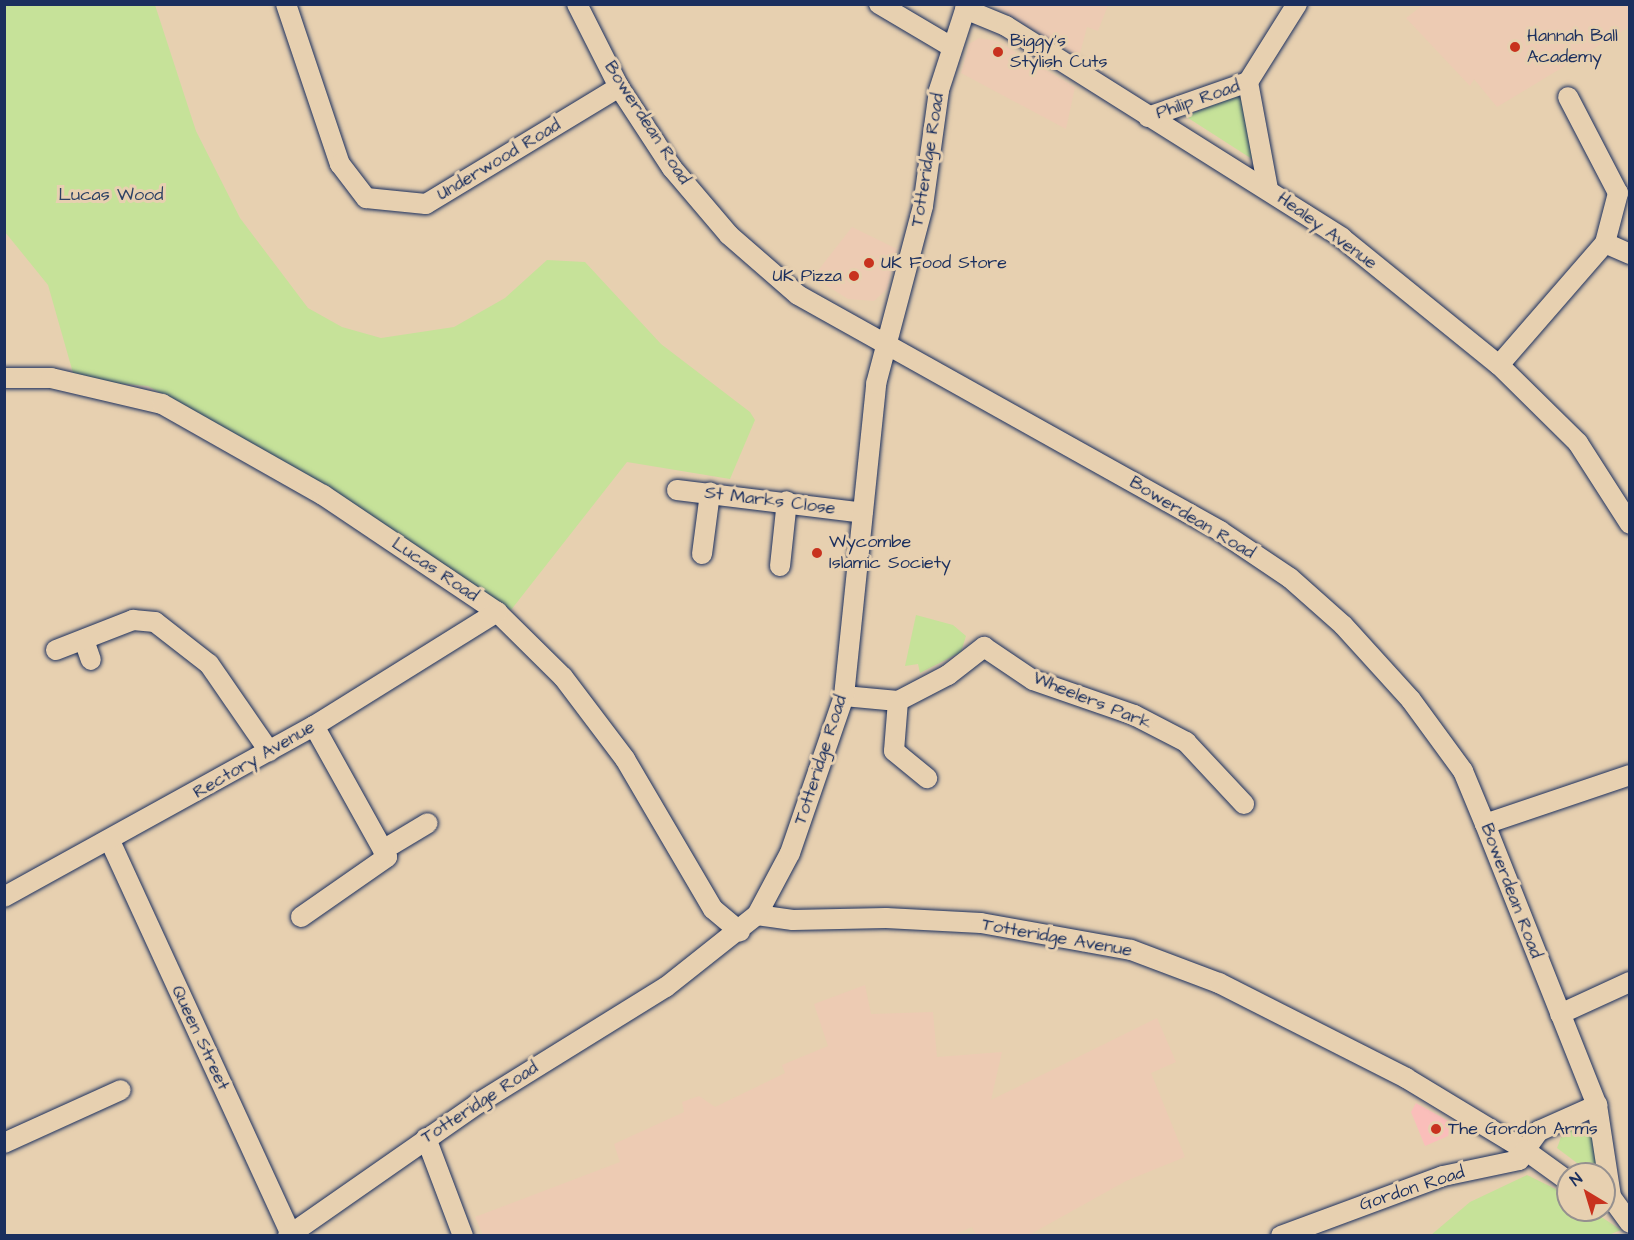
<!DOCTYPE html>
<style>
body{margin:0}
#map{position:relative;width:1634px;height:1240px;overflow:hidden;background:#e7d0b0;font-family:"Architects Daughter",sans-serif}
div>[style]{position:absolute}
.built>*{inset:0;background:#edcbb3}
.green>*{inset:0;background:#c6e299}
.building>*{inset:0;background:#fabeba}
.roads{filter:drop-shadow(0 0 2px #1b2f5e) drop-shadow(0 0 2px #1b2f5e)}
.minor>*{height:20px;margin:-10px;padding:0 10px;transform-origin:10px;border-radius:10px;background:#e7d0b0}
.dots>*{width:16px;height:16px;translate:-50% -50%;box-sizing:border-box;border:3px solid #e7d0b0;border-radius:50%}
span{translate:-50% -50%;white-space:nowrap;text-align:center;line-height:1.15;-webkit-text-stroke:6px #e7d0b0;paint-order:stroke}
.poi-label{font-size:18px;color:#1b2f5e}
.left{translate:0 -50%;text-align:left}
.right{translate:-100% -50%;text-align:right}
.street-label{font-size:18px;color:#1b2f5e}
.park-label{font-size:18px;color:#2c4164}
.frame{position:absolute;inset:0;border:6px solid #1b2f5e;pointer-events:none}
.north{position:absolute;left:1556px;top:1162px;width:60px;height:60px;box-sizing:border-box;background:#e7d0b0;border:2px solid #95908f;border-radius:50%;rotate:322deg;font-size:16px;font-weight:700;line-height:24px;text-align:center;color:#1b2f5e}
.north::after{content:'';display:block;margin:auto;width:21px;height:27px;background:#c8321e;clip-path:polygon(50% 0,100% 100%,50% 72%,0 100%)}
</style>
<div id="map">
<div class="built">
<div style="clip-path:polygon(993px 5px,1108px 5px,1098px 31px,1087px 27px,1079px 57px)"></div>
<div style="clip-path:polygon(1423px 5px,1629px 5px,1629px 27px,1497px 107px,1474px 79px,1470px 86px,1406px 18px)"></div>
<div style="clip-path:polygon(979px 38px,997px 41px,1075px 87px,1066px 129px,961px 73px,969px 44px)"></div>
<div style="clip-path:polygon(852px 227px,897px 249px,887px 289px,874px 301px,848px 299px,813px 277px)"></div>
<div style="clip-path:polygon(865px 985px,871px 1014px,933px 1012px,937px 1057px,1002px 1052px,991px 1100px,1157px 1018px,1176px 1062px,1151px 1073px,1185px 1157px,1126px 1181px,1029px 1235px,976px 1235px,972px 1227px,951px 1236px,483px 1235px,475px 1217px,620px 1162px,614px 1144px,684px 1112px,682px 1102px,699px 1096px,715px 1107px,785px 1073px,782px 1065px,828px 1046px,814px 1004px)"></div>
</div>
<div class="green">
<div style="clip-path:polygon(4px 5px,155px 5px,196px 131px,240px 218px,308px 308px,342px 327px,381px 338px,454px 327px,505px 298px,547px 260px,585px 262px,661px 344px,750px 412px,755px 420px,730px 479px,627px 462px,511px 610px,324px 486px,148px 386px,75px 380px,48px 285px,5px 232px)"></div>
<div style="clip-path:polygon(1242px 94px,1255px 155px,1252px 159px,1185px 116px)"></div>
<div style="clip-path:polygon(916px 615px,953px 625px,966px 636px,961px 652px,920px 673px,918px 664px,905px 666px)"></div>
<div style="clip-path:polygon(1585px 1124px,1593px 1130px,1598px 1163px,1589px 1172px,1557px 1148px,1563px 1132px)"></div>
<div style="clip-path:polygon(1527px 1175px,1568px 1195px,1568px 1210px,1591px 1210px,1621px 1230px,1606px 1236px,1431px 1235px,1470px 1202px)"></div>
</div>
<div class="building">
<div style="clip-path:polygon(1416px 1103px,1454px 1124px,1455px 1133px,1425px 1146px,1411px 1112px)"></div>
</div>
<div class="roads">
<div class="minor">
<div style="left:286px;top:4px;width:169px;rotate:71.4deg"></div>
<div style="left:340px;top:164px;width:43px;rotate:52.6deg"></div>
<div style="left:366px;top:198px;width:60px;rotate:5.7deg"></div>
<div style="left:426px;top:204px;width:226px;rotate:-31.2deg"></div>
<div style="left:577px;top:4px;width:93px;rotate:63.2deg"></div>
<div style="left:619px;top:87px;width:97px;rotate:56.8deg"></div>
<div style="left:672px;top:168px;width:88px;rotate:49.6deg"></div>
<div style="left:729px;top:235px;width:91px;rotate:41deg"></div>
<div style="left:798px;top:295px;width:484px;rotate:29.2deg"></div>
<div style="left:1220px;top:531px;width:84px;rotate:33.9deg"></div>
<div style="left:1290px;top:578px;width:71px;rotate:41.6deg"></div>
<div style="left:1343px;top:625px;width:101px;rotate:47.8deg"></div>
<div style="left:1411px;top:700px;width:88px;rotate:53.8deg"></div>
<div style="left:1463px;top:771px;width:57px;rotate:67.5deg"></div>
<div style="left:1485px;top:824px;width:302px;rotate:68.3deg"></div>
<div style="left:1597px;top:1105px;width:93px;rotate:81.3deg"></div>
<div style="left:1611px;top:1197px;width:32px;rotate:54deg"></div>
<div style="left:879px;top:4px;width:82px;rotate:30.6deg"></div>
<div style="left:965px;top:9px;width:44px;rotate:22.5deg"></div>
<div style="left:1006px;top:26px;width:397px;rotate:32.2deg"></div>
<div style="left:1342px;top:238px;width:202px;rotate:39deg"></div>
<div style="left:1499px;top:365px;width:111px;rotate:44.6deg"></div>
<div style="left:1578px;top:443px;width:96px;rotate:57.3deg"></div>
<div style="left:1148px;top:117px;width:106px;rotate:-19.3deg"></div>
<div style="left:1268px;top:189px;width:109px;rotate:-100.6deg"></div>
<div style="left:1248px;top:82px;width:92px;rotate:-57.9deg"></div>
<div style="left:1605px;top:243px;width:27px;rotate:24deg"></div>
<div style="left:1499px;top:365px;width:162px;rotate:-49deg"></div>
<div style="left:1605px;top:243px;width:52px;rotate:-75.4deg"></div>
<div style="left:1618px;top:193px;width:108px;rotate:-117.5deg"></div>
<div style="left:4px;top:378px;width:47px"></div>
<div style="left:51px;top:378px;width:114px;rotate:13.2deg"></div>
<div style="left:162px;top:404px;width:185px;rotate:29.5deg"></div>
<div style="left:323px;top:495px;width:210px;rotate:33.9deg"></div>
<div style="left:497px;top:612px;width:93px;rotate:44.6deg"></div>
<div style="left:563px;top:677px;width:103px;rotate:52.9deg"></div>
<div style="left:625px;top:759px;width:174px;rotate:59.6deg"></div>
<div style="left:713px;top:909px;width:35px;rotate:40deg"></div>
<div style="left:677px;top:490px;width:187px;rotate:7deg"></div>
<div style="left:702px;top:554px;width:62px;rotate:-82.5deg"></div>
<div style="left:780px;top:566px;width:65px;rotate:-83.9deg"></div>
<div style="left:84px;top:640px;width:21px;rotate:71deg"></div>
<div style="left:56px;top:650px;width:83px;rotate:-21.3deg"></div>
<div style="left:133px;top:620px;width:22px;rotate:5deg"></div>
<div style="left:155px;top:622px;width:68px;rotate:37.9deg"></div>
<div style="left:209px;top:664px;width:106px;rotate:55.4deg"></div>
<div style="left:844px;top:696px;width:54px;rotate:5.3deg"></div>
<div style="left:898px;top:701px;width:56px;rotate:-27.5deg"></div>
<div style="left:948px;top:675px;width:46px;rotate:-37.9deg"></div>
<div style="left:984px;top:647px;width:59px;rotate:34deg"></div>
<div style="left:1033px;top:680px;width:107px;rotate:19.1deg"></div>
<div style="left:1134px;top:715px;width:59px;rotate:27.4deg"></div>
<div style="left:1186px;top:742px;width:85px;rotate:46.9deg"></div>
<div style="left:898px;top:701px;width:50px;rotate:94.6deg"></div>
<div style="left:894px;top:751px;width:43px;rotate:39.3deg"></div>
<div style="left:1485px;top:824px;width:153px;rotate:-18.7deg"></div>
<div style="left:110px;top:841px;width:433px;rotate:65.3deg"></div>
<div style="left:383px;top:850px;width:52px;rotate:-31deg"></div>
<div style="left:4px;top:897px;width:354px;rotate:-28.9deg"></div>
<div style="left:314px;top:726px;width:216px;rotate:-31.9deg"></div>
<div style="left:757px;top:915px;width:36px;rotate:8deg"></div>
<div style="left:793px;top:920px;width:93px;rotate:-1.2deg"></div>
<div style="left:886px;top:918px;width:95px;rotate:3deg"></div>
<div style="left:981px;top:923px;width:152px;rotate:10.2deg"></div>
<div style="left:1131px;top:950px;width:94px;rotate:20.6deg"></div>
<div style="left:1219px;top:983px;width:210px;rotate:26.9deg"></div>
<div style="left:1406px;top:1078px;width:139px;rotate:31.2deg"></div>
<div style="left:1525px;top:1150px;width:24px;rotate:-54deg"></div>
<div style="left:1539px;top:1131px;width:64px;rotate:-24.1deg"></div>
<div style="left:301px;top:917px;width:105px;rotate:-34.9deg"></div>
<div style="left:387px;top:857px;width:150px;rotate:-119.1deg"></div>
<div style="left:1560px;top:1014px;width:77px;rotate:-24.6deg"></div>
<div style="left:426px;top:1138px;width:105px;rotate:69.3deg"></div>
<div style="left:4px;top:1143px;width:128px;rotate:-24.4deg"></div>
<div style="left:288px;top:1236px;width:231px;rotate:-34.9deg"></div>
<div style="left:477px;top:1104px;width:222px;rotate:-31.8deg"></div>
<div style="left:666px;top:987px;width:116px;rotate:-38.4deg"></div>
<div style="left:757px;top:915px;width:70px;rotate:-62deg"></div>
<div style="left:790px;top:853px;width:166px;rotate:-71deg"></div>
<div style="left:844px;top:696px;width:314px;rotate:-84.1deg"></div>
<div style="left:876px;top:384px;width:184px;rotate:-75.2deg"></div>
<div style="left:923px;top:206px;width:117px;rotate:-82.1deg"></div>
<div style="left:939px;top:90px;width:90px;rotate:-72deg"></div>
<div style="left:1281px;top:1236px;width:173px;rotate:-20.3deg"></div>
<div style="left:1443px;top:1176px;width:78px;rotate:-11.9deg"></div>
<div style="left:1519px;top:1160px;width:12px;rotate:-59deg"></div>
<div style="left:1525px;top:1150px;width:53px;rotate:35.8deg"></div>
</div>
</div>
<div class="dots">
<div style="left:1515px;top:47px;background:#c8321e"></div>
<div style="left:998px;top:52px;background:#c8321e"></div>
<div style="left:869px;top:263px;background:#c8321e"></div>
<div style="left:854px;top:276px;background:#c8321e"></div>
<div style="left:817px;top:553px;background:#c8321e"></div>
<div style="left:1436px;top:1129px;background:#c8321e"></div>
</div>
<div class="poi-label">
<span class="left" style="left:1527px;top:47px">Hannah Ball<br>Academy</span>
<span class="left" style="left:1010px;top:52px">Biggy's<br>Stylish Cuts</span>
<span class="left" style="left:881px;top:263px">UK Food Store</span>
<span class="right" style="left:842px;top:276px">UK Pizza</span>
<span class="left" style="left:829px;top:553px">Wycombe<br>Islamic Society</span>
<span class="left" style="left:1448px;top:1129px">The Gordon Arms</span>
</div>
<div class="street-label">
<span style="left:1198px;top:100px;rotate:-19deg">Philip Road</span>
<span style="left:647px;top:123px;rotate:57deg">Bowerdean Road</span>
<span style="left:499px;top:160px;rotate:-31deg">Underwood Road</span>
<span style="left:928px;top:160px;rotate:-81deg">Totteridge Road</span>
<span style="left:1327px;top:231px;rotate:36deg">Healey Avenue</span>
<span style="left:770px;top:501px;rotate:7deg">St Marks Close</span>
<span style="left:1192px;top:518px;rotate:31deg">Bowerdean Road</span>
<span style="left:435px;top:570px;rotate:34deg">Lucas Road</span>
<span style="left:1092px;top:701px;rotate:22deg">Wheelers Park</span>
<span style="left:254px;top:760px;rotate:-30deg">Rectory Avenue</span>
<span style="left:821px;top:760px;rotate:-72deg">Totteridge Road</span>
<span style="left:1511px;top:891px;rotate:69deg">Bowerdean Road</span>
<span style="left:1057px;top:938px;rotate:10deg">Totteridge Avenue</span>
<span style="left:200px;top:1038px;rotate:65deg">Queen Street</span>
<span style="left:480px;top:1103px;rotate:-33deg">Totteridge Road</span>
<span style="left:1412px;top:1189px;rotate:-18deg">Gordon Road</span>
</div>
<div class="park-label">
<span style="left:111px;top:195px">Lucas Wood</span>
</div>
<div class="frame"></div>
<div class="north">N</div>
</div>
